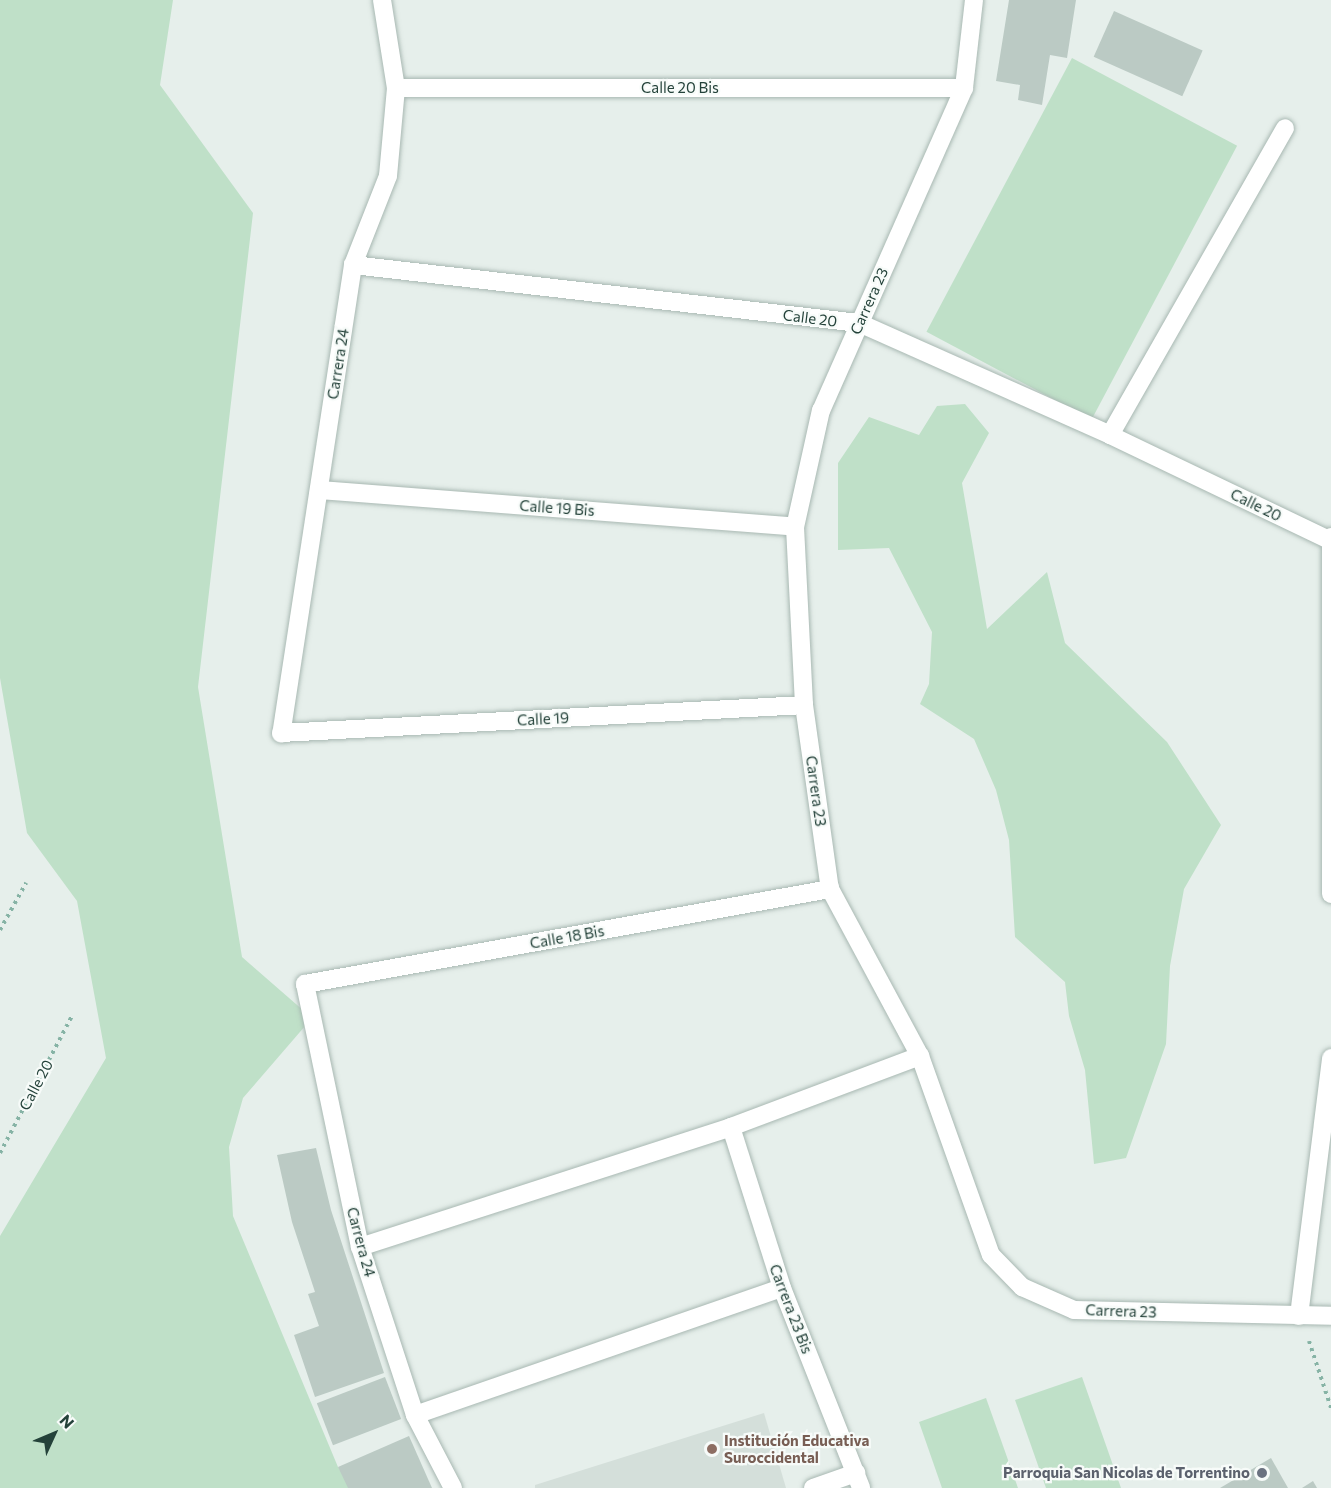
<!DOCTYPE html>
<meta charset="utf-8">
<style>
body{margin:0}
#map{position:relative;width:1331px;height:1488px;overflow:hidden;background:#e6efeb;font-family:Commissioner,sans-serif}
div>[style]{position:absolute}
.built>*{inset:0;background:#d4dfda}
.green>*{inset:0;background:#bfe0c8;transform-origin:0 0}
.building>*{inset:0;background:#bbcac4;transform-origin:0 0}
.path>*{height:4px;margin-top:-2px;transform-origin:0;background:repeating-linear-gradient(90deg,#86b3a5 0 3px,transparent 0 7.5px)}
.roads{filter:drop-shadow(0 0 2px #a8b8b2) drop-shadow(0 0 2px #a8b8b2)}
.minor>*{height:18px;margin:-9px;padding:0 9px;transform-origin:9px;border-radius:9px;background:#fff}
.dots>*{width:16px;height:16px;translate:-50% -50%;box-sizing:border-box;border:3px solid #f7fbf9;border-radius:50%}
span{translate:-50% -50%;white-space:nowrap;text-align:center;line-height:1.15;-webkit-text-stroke:4.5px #f7fbf9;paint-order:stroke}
.street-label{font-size:15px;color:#24423a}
.education-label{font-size:15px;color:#785e54;font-weight:700}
.left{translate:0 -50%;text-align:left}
.worship-label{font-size:15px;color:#5b616d;font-weight:700}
.right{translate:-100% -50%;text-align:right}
.north{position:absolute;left:24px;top:1404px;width:60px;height:60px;-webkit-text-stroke:4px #f7fbf9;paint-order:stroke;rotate:46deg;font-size:16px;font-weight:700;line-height:24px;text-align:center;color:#24423a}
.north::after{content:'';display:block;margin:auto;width:21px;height:27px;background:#24423a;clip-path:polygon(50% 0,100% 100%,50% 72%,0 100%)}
</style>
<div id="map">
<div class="built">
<div style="clip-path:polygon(764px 1413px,786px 1488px,535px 1488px,535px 1485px)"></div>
</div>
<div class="green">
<div style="clip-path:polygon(0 0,173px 0,160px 85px,253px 213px,198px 687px,242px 957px,312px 1018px,243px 1098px,229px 1147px,233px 1216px,338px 1467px,352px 1488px,0 1488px,0 1236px,106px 1058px,77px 901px,27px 833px,0 678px)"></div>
<div style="left:1072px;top:58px;width:187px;height:310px;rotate:28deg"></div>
<div style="clip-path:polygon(965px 404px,989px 433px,962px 483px,987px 629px,1047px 572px,1065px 643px,1167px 742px,1221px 825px,1184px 889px,1170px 966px,1166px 1044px,1126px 1158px,1094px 1164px,1085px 1070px,1069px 1016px,1065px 982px,1015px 937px,1009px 840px,996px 790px,974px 739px,920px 704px,929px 684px,932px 632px,889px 548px,838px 550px,838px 463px,869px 417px,919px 435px,937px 406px)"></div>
<div style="clip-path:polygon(1082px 1377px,1121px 1488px,1046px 1488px,1015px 1400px)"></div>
<div style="clip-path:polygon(986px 1398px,1018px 1488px,942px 1488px,919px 1422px)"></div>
</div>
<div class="building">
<div style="clip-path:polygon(1009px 0,1076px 0,1067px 58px,1050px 55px,1042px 105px,1018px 100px,1020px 85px,996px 81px)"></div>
<div style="left:1114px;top:11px;width:97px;height:50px;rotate:24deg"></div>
<div style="clip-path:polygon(316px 1148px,331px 1210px,384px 1373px,315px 1397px,294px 1335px,319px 1326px,308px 1294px,315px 1292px,292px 1222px,277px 1155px)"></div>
<div style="left:385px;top:1377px;width:45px;height:73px;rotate:69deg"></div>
<div style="clip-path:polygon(409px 1436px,432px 1488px,348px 1488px,338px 1467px)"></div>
<div style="clip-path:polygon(1271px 1458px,1288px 1488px,1220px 1488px)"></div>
<div style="clip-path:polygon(1313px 1481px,1317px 1488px,1302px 1488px)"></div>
</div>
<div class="path">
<div style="left:0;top:930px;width:54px;rotate:-61deg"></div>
<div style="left:0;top:1153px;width:155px;rotate:-62.3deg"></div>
<div style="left:1309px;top:1341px;width:71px;rotate:71.8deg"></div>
</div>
<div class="roads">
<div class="minor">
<div style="left:382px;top:0;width:89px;rotate:81deg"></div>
<div style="left:396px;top:88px;width:88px;rotate:95.2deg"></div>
<div style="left:388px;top:176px;width:96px;rotate:111.5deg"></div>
<div style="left:353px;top:265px;width:474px;rotate:98.7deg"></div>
<div style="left:281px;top:733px;width:524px;rotate:-3.06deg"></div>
<div style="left:974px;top:0;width:89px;rotate:96.5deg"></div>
<div style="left:964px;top:88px;width:352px;rotate:113.9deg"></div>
<div style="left:821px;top:410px;width:120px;rotate:102.5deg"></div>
<div style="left:795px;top:527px;width:178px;rotate:87.1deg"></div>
<div style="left:804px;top:705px;width:186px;rotate:82deg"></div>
<div style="left:830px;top:889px;width:190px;rotate:61.7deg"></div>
<div style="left:920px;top:1056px;width:211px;rotate:70.4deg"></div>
<div style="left:991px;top:1255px;width:45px;rotate:45.9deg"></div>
<div style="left:1022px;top:1287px;width:57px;rotate:23.9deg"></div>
<div style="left:1074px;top:1310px;width:257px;rotate:1.3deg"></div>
<div style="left:396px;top:88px;width:568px"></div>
<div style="left:353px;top:265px;width:509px;rotate:6.54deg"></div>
<div style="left:859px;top:323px;width:275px;rotate:24deg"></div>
<div style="left:1110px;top:435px;width:243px;rotate:25.6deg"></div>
<div style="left:1110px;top:435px;width:353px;rotate:-60.3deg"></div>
<div style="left:319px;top:490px;width:477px;rotate:4.4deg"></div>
<div style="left:1331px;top:537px;width:357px;rotate:90deg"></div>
<div style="left:731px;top:1127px;width:169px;rotate:72.4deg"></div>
<div style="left:782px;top:1288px;width:215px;rotate:68.4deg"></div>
<div style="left:360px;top:1247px;width:390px;rotate:-17.9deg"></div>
<div style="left:731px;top:1127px;width:202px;rotate:-20.6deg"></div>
<div style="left:1299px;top:1316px;width:260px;rotate:-82.9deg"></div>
<div style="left:415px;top:1415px;width:388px;rotate:-19.1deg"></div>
<div style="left:453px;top:1488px;width:82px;rotate:-117.5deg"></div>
<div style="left:415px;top:1415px;width:177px;rotate:-108.1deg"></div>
<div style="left:360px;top:1247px;width:269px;rotate:-101.8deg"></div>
<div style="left:305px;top:984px;width:534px;rotate:-10.26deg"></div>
<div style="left:813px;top:1488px;width:46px;rotate:-19.2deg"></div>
</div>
</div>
<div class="dots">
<div style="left:712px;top:1449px;background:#8d6e63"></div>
<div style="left:1262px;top:1473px;background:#6b7280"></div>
</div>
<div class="street-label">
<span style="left:680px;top:88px">Calle 20 Bis</span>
<span style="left:869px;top:301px;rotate:-66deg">Carrera 23</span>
<span style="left:810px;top:318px;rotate:7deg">Calle 20</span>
<span style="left:338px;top:364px;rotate:-81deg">Carrera 24</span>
<span style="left:1256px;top:505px;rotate:26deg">Calle 20</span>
<span style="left:557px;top:508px;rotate:4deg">Calle 19 Bis</span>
<span style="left:543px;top:719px;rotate:-3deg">Calle 19</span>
<span style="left:816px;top:791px;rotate:82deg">Carrera 23</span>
<span style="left:567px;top:937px;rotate:-10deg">Calle 18 Bis</span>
<span style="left:36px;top:1085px;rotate:-62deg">Calle 20</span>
<span style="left:361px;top:1242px;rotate:75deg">Carrera 24</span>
<span style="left:791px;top:1309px;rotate:69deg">Carrera 23 Bis</span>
<span style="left:1121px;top:1311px;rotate:2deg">Carrera 23</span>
</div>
<div class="education-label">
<span class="left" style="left:724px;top:1449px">Institución Educativa<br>Suroccidental</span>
</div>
<div class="worship-label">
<span class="right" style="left:1250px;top:1473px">Parroquia San Nicolas de Torrentino</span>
</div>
<div class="north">N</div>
</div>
